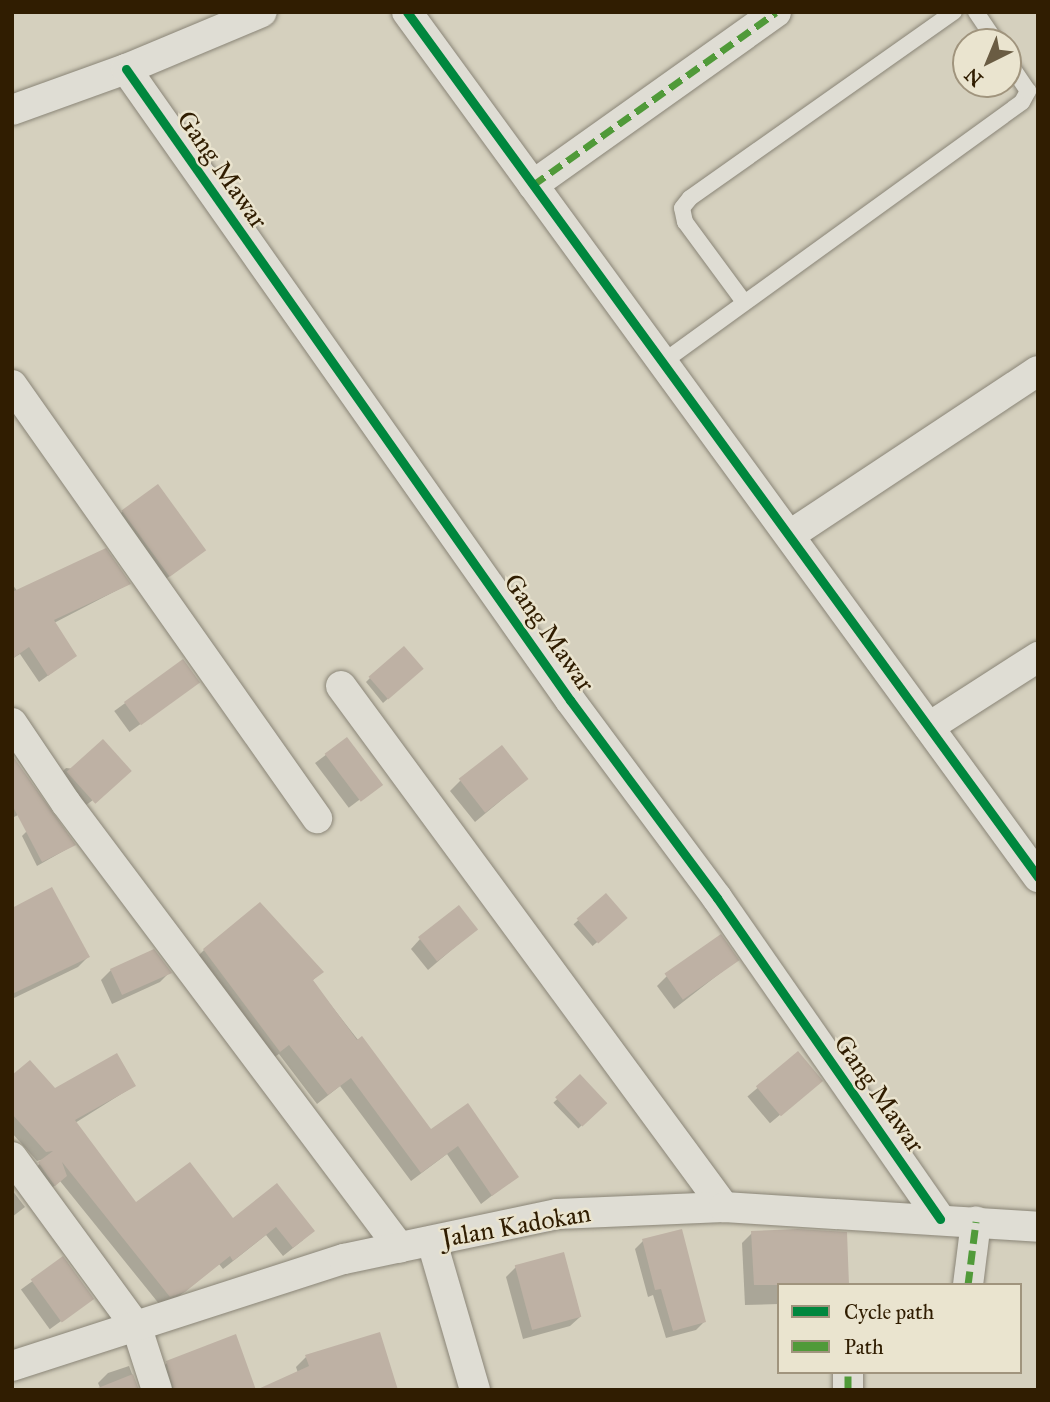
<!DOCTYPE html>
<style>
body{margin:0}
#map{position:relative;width:1050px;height:1402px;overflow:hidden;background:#d5d0be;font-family:"IM FELL Great Primer",serif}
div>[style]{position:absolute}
.shadow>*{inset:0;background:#0003;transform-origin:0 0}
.building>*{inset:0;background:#beb1a4;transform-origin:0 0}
.roads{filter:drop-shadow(0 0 2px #8a8577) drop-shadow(0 0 2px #8a8577)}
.lane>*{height:16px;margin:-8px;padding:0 8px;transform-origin:8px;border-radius:8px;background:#dfddd4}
.street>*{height:30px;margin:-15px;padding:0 15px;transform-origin:15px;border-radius:15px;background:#dfddd4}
.quiet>*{height:7px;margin-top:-3.5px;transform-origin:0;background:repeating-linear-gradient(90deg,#509a39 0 14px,transparent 0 21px)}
.cycleway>*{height:9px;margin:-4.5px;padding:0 4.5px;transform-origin:4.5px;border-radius:4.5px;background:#00873e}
span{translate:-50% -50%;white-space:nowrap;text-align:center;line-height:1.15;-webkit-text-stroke:5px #eae4cf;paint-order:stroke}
.street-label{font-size:26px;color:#301d01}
.frame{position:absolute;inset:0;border:14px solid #301d01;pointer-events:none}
.legend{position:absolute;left:777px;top:1283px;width:245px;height:91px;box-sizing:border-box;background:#eae4cf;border:2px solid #a0947d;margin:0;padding:9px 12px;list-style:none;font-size:21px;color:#301d01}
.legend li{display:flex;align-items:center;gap:14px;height:35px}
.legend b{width:35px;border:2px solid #a0947d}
.north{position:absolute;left:952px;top:28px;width:70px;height:70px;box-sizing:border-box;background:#eae4cf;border:2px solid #a0947d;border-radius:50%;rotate:223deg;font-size:19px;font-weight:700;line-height:28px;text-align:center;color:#301d01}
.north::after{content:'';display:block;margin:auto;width:24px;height:32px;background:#6a5c43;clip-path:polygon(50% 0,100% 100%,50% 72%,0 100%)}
</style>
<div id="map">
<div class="shadow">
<div style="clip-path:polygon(123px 511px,204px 550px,158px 585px,113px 521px)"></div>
<div style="clip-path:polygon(12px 584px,18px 592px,129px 584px,54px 623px,75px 656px,39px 682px,20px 654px,12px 659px)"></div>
<div style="left:183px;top:661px;width:26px;height:85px;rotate:54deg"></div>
<div style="clip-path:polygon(417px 673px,383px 703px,366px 682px,370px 678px)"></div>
<div style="left:347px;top:739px;width:56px;height:40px;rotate:53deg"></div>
<div style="clip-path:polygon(66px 768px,126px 775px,85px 806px,62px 772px)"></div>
<div style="clip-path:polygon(527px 779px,475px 822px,450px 791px,460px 781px)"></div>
<div style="clip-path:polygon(12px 781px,20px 814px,12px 818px)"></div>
<div style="clip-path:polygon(26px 832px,74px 845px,37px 866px,22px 836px)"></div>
<div style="left:606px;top:896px;width:29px;height:43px;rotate:49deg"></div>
<div style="clip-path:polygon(12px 910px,88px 957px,78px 967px,12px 999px)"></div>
<div style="clip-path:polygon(476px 929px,428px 970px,411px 949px,420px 939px)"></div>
<div style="clip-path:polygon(204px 950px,321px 972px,312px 981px,430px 1132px,468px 1106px,516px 1177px,481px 1204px,447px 1154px,411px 1181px,340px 1086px,317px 1104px,279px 1054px,270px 1060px,194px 960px)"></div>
<div style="clip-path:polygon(737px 960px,674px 1009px,657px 986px,667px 976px)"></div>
<div style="clip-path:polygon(111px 970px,169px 973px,160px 982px,112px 1004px,101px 980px)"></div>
<div style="left:798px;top:1054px;width:35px;height:66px;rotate:50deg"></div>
<div style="clip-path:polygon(12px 1077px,55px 1090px,134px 1086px,75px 1123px,135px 1204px,233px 1220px,277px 1186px,303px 1240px,283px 1256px,266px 1235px,223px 1269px,219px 1264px,173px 1301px,160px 1305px,60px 1181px,45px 1194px,30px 1173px,45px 1159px,37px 1161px,12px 1133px)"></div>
<div style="left:580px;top:1077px;width:36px;height:37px;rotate:46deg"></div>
<div style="clip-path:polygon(12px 1190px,25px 1207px,12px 1217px)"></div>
<div style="clip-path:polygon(752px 1233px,779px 1285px,779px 1304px,745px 1305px,742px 1243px)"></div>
<div style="clip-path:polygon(643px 1241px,704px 1322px,696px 1330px,666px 1338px,653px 1295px,648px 1297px,635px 1249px)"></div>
<div style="left:63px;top:1259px;width:49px;height:52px;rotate:54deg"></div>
<div style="clip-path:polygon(516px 1267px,580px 1317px,570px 1326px,523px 1339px,506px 1277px)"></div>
<div style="clip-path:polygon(379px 1334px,298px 1373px,296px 1367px,306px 1357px)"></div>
<div style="clip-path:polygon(167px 1363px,249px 1390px,162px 1390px,157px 1372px)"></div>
<div style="clip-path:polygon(129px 1366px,138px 1390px,101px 1390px,98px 1383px,108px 1373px)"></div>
</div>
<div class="building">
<div style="left:158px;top:484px;width:82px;height:45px;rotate:54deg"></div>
<div style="clip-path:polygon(106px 548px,131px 584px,54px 620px,77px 656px,48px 676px,29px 647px,12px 659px,12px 592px)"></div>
<div style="left:404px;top:646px;width:30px;height:47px;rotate:49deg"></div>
<div style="left:183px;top:659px;width:29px;height:73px;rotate:54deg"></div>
<div style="left:347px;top:737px;width:60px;height:28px;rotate:53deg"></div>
<div style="left:103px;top:739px;width:43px;height:49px;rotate:48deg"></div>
<div style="left:502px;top:745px;width:43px;height:55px;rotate:52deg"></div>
<div style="clip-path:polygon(12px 755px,76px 845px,42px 862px,12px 805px)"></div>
<div style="clip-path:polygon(52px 887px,90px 957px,12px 994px,12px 908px)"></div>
<div style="left:606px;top:893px;width:33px;height:39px;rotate:49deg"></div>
<div style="clip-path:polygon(260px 902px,324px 972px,313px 980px,357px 1040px,362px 1036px,431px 1129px,468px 1103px,519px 1177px,492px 1196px,458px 1146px,421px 1173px,351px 1078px,328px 1095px,289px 1045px,280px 1052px,203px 949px)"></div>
<div style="left:459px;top:905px;width:31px;height:52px;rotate:52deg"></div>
<div style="left:721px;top:934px;width:32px;height:69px;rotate:55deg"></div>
<div style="clip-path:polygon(154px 949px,172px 973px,122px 995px,110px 969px)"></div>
<div style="left:798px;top:1051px;width:39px;height:55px;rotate:50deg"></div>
<div style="clip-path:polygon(117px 1053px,136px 1086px,75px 1120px,136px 1202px,190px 1162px,233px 1218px,277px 1183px,315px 1231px,293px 1248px,276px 1227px,233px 1261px,230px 1256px,185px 1292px,170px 1297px,62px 1162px,67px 1176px,55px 1186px,38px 1162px,53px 1151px,46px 1152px,12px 1114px,12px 1075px,30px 1060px,55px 1088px)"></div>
<div style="left:580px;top:1074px;width:40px;height:34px;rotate:47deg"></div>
<div style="clip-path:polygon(682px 1229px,706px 1322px,673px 1331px,661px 1289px,655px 1290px,642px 1239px)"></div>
<div style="clip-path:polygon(798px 1229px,847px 1232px,849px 1285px,754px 1285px,751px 1231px)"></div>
<div style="left:564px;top:1252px;width:67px;height:51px;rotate:75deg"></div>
<div style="left:63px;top:1256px;width:53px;height:40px;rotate:54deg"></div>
<div style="clip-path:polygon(380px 1332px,398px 1390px,174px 1390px,166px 1361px,236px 1334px,256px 1390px,309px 1366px,305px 1355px)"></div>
<div style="clip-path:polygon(133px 1374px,139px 1390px,98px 1390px,98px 1388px)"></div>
</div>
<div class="roads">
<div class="lane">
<div style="left:976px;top:12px;width:36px;rotate:56deg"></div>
<div style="left:744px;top:302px;width:99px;rotate:-126.4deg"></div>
<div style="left:685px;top:222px;width:14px;rotate:-102deg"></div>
<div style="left:682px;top:208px;width:13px;rotate:-51deg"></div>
<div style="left:690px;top:198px;width:323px;rotate:-35.2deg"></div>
<div style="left:663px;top:362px;width:443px;rotate:-35.9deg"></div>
<div style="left:1022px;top:102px;width:13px;rotate:-61deg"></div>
<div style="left:1028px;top:91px;width:36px;rotate:-124deg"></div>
</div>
<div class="street">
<div style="left:407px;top:12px;width:1071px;rotate:53.89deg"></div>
<div style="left:126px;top:69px;width:772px;rotate:54.87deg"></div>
<div style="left:570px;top:700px;width:247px;rotate:53.4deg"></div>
<div style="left:717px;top:898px;width:391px;rotate:55.2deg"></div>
<div style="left:12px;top:110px;width:121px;rotate:-19.8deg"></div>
<div style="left:126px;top:69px;width:147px;rotate:-22.7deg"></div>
<div style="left:533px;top:185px;width:298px;rotate:-35.4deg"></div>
<div style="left:12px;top:385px;width:530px;rotate:54.84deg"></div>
<div style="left:790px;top:535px;width:297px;rotate:-33.5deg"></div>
<div style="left:341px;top:686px;width:647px;rotate:53.68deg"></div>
<div style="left:12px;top:723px;width:97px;rotate:56deg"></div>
<div style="left:66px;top:803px;width:556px;rotate:53.11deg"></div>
<div style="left:929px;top:727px;width:130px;rotate:-32.7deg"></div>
<div style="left:12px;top:1157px;width:212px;rotate:53.8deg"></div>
<div style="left:137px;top:1328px;width:65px;rotate:72.1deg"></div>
<div style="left:432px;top:1242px;width:154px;rotate:73.8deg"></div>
<div style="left:968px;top:1285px;width:64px;rotate:-82.8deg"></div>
<div style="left:12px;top:1366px;width:349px;rotate:-17.9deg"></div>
<div style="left:344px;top:1259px;width:218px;rotate:-11.9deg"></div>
<div style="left:557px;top:1214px;width:167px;rotate:-2.4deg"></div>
<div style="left:724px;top:1207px;width:315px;rotate:3.6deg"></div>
<div style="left:848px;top:1390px;width:18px;rotate:-90deg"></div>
</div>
</div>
<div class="quiet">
<div style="left:533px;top:185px;width:298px;rotate:-35.4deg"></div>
<div style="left:968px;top:1285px;width:64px;rotate:-82.8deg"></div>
<div style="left:848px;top:1390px;width:18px;rotate:-90deg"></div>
</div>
<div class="cycleway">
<div style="left:407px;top:12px;width:1071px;rotate:53.89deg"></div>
<div style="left:126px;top:69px;width:772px;rotate:54.87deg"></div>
<div style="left:570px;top:700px;width:247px;rotate:53.4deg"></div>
<div style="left:717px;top:898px;width:391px;rotate:55.2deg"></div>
</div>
<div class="street-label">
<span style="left:222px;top:170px;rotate:55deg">Gang Mawar</span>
<span style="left:549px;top:633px;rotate:55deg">Gang Mawar</span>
<span style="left:879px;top:1094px;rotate:55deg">Gang Mawar</span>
<span style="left:516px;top:1226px;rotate:-10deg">Jalan Kadokan</span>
</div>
<div class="frame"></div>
<ul class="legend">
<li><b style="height:9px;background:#00873e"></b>Cycle path</li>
<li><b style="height:9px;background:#509a39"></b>Path</li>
</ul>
<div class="north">N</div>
</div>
